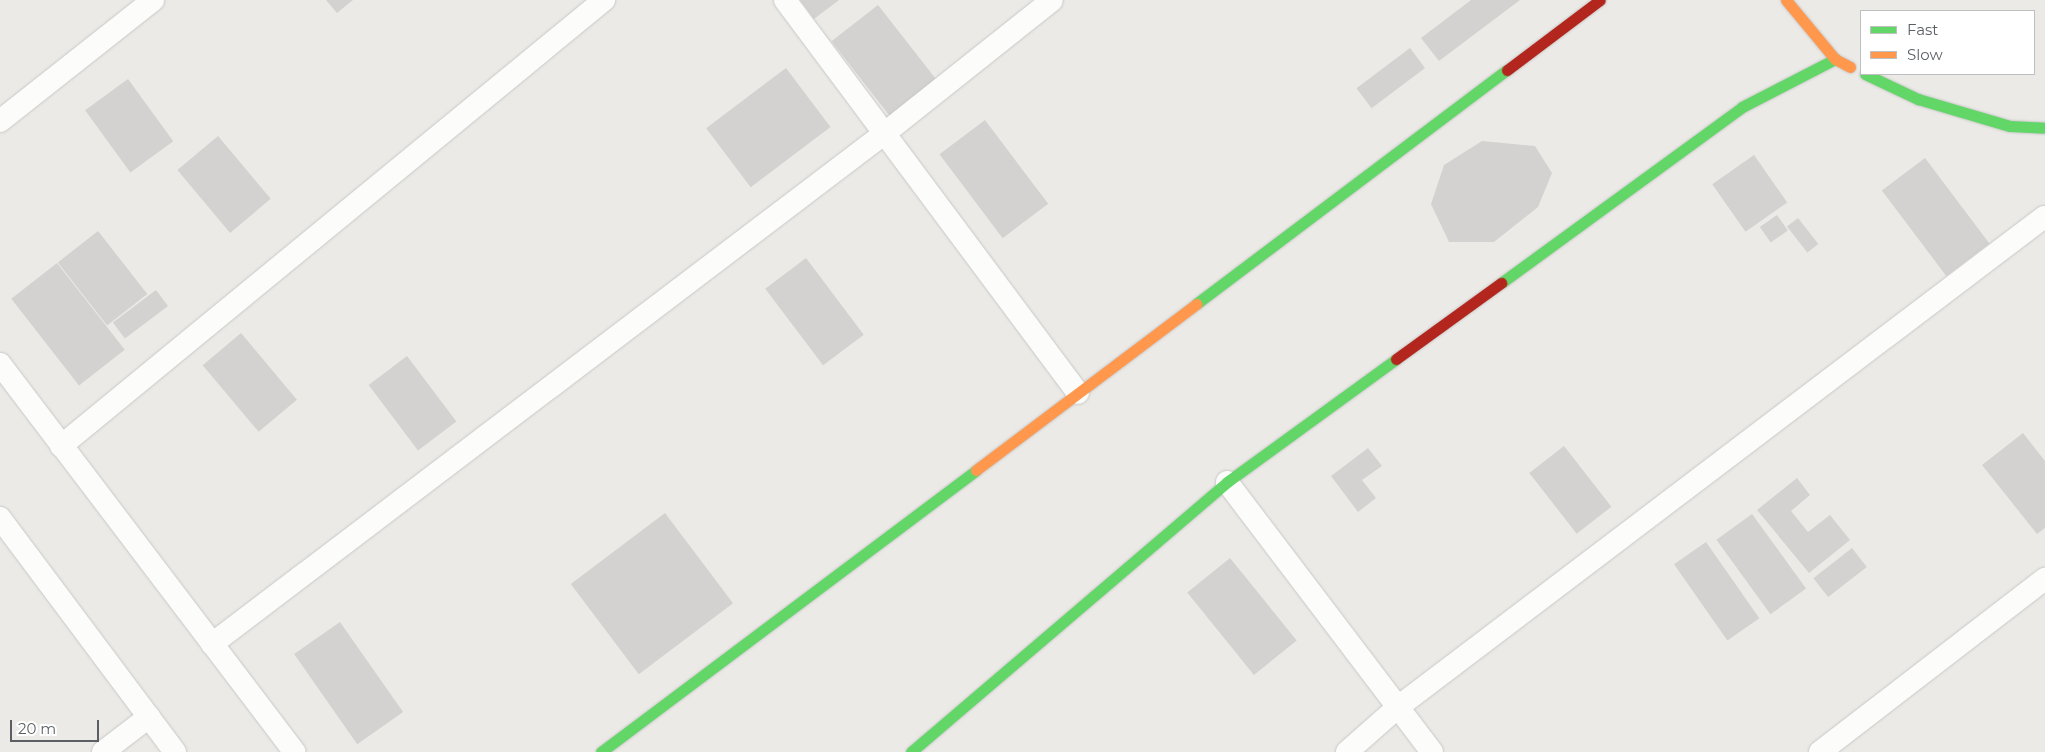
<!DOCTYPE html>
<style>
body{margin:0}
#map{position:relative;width:2045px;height:752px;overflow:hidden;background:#ebeae6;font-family:Montserrat,sans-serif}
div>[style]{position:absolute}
.building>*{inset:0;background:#d3d2d0;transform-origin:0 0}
.roads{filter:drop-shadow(0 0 1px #c8c8c8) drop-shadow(0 0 1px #c8c8c8)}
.street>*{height:22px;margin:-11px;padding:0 11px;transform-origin:11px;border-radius:11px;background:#fcfcfb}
.fast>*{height:11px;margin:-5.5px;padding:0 5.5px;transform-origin:5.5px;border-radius:5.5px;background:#63d668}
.slow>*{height:11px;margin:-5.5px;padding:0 5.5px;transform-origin:5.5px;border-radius:5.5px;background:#ff974d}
.jam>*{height:11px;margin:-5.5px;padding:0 5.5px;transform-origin:5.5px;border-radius:5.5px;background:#b3261e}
span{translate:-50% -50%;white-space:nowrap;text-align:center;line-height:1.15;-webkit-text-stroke:4px #fff;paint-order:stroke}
.legend{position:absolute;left:1860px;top:10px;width:175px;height:65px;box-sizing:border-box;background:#fff;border:1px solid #bdbfc1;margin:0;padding:6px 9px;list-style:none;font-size:15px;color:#5b5f64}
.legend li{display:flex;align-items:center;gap:10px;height:25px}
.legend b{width:25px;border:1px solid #bdbfc1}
.scale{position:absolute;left:10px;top:720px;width:89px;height:22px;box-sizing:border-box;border:2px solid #5b5f64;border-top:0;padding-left:6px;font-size:15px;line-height:18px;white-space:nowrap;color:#5b5f64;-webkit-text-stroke:4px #fff;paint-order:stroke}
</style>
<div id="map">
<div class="building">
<div style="clip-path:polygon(326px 0,353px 0,337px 13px)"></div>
<div style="clip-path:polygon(800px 0,839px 0,814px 19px)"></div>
<div style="clip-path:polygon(1471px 0,1520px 0,1439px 61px,1421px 38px)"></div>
<div style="left:878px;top:5px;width:95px;height:59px;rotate:52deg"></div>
<div style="left:1410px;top:48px;width:25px;height:67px;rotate:53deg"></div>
<div style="left:786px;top:68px;width:74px;height:100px;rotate:53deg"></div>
<div style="left:128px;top:79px;width:77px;height:53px;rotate:54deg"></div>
<div style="left:985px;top:120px;width:105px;height:57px;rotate:53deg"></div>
<div style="left:218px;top:136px;width:82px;height:53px;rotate:50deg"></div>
<div style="clip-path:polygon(1482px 141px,1535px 146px,1552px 173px,1538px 207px,1494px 242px,1449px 242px,1431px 204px,1444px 165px)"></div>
<div style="left:1754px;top:155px;width:58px;height:51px;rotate:55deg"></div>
<div style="left:1925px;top:158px;width:107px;height:54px;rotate:53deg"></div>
<div style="left:1777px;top:215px;width:19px;height:21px;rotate:55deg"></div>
<div style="left:1798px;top:218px;width:33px;height:14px;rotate:52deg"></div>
<div style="left:98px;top:231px;width:80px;height:51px;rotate:52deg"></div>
<div style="left:806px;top:258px;width:96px;height:51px;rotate:53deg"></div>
<div style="left:57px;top:263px;width:110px;height:58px;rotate:52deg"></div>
<div style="left:156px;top:290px;width:20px;height:54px;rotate:53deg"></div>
<div style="left:241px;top:333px;width:87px;height:50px;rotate:50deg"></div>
<div style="left:407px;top:356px;width:82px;height:48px;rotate:53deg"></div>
<div style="clip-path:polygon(2023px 433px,2045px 461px,2045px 528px,2037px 534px,1982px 465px)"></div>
<div style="left:1564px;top:446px;width:77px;height:44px;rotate:52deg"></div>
<div style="clip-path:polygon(1368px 448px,1382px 466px,1362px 480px,1376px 498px,1358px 512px,1331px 476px)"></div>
<div style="clip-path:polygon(1797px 478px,1810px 495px,1791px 511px,1808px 532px,1830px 515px,1850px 540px,1809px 573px,1757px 510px)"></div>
<div style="left:665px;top:513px;width:113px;height:118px;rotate:53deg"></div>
<div style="left:1752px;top:514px;width:92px;height:44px;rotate:54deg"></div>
<div style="left:1706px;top:542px;width:93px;height:39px;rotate:55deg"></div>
<div style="left:1852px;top:548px;width:24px;height:49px;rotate:52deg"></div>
<div style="left:1230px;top:558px;width:106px;height:55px;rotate:51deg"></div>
<div style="left:340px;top:622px;width:110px;height:56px;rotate:55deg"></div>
</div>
<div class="roads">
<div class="street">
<div style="left:785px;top:0;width:490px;rotate:53.3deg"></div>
<div style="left:0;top:121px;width:195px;rotate:-38.3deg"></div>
<div style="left:0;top:364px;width:487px;rotate:52.8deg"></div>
<div style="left:61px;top:446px;width:703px;rotate:-39.4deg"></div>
<div style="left:1227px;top:482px;width:339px;rotate:52.8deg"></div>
<div style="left:0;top:518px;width:292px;rotate:53.2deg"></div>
<div style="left:212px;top:644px;width:845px;rotate:-37.21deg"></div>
<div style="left:885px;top:133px;width:213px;rotate:-38.5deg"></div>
<div style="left:103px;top:752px;width:58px;rotate:-37.3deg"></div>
<div style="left:1347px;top:752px;width:68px;rotate:-41.4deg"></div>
<div style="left:1398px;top:707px;width:811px;rotate:-37.18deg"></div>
<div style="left:1820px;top:752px;width:284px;rotate:-37.6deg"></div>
</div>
<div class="fast">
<div style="left:1865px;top:74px;width:59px;rotate:25.3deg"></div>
<div style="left:1918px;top:99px;width:96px;rotate:16.4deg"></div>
<div style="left:2010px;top:126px;width:35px;rotate:3deg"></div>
<div style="left:1501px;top:283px;width:298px;rotate:-36.1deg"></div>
<div style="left:1742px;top:107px;width:105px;rotate:-27.3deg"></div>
<div style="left:1196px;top:304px;width:389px;rotate:-37deg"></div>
<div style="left:601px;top:752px;width:469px;rotate:-36.9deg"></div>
<div style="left:911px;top:752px;width:416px;rotate:-40.5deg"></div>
<div style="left:1227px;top:482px;width:209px;rotate:-36deg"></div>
</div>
<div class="slow">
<div style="left:1786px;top:0;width:77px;rotate:50.3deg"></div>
<div style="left:1835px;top:59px;width:17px;rotate:28deg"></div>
<div style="left:976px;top:470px;width:276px;rotate:-37deg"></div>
</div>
<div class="jam">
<div style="left:1507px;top:70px;width:116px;rotate:-37deg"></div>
<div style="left:1396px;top:359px;width:130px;rotate:-35.9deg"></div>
</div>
</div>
<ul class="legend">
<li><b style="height:6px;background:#63d668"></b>Fast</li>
<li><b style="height:6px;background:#ff974d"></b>Slow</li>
</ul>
<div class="scale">20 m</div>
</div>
